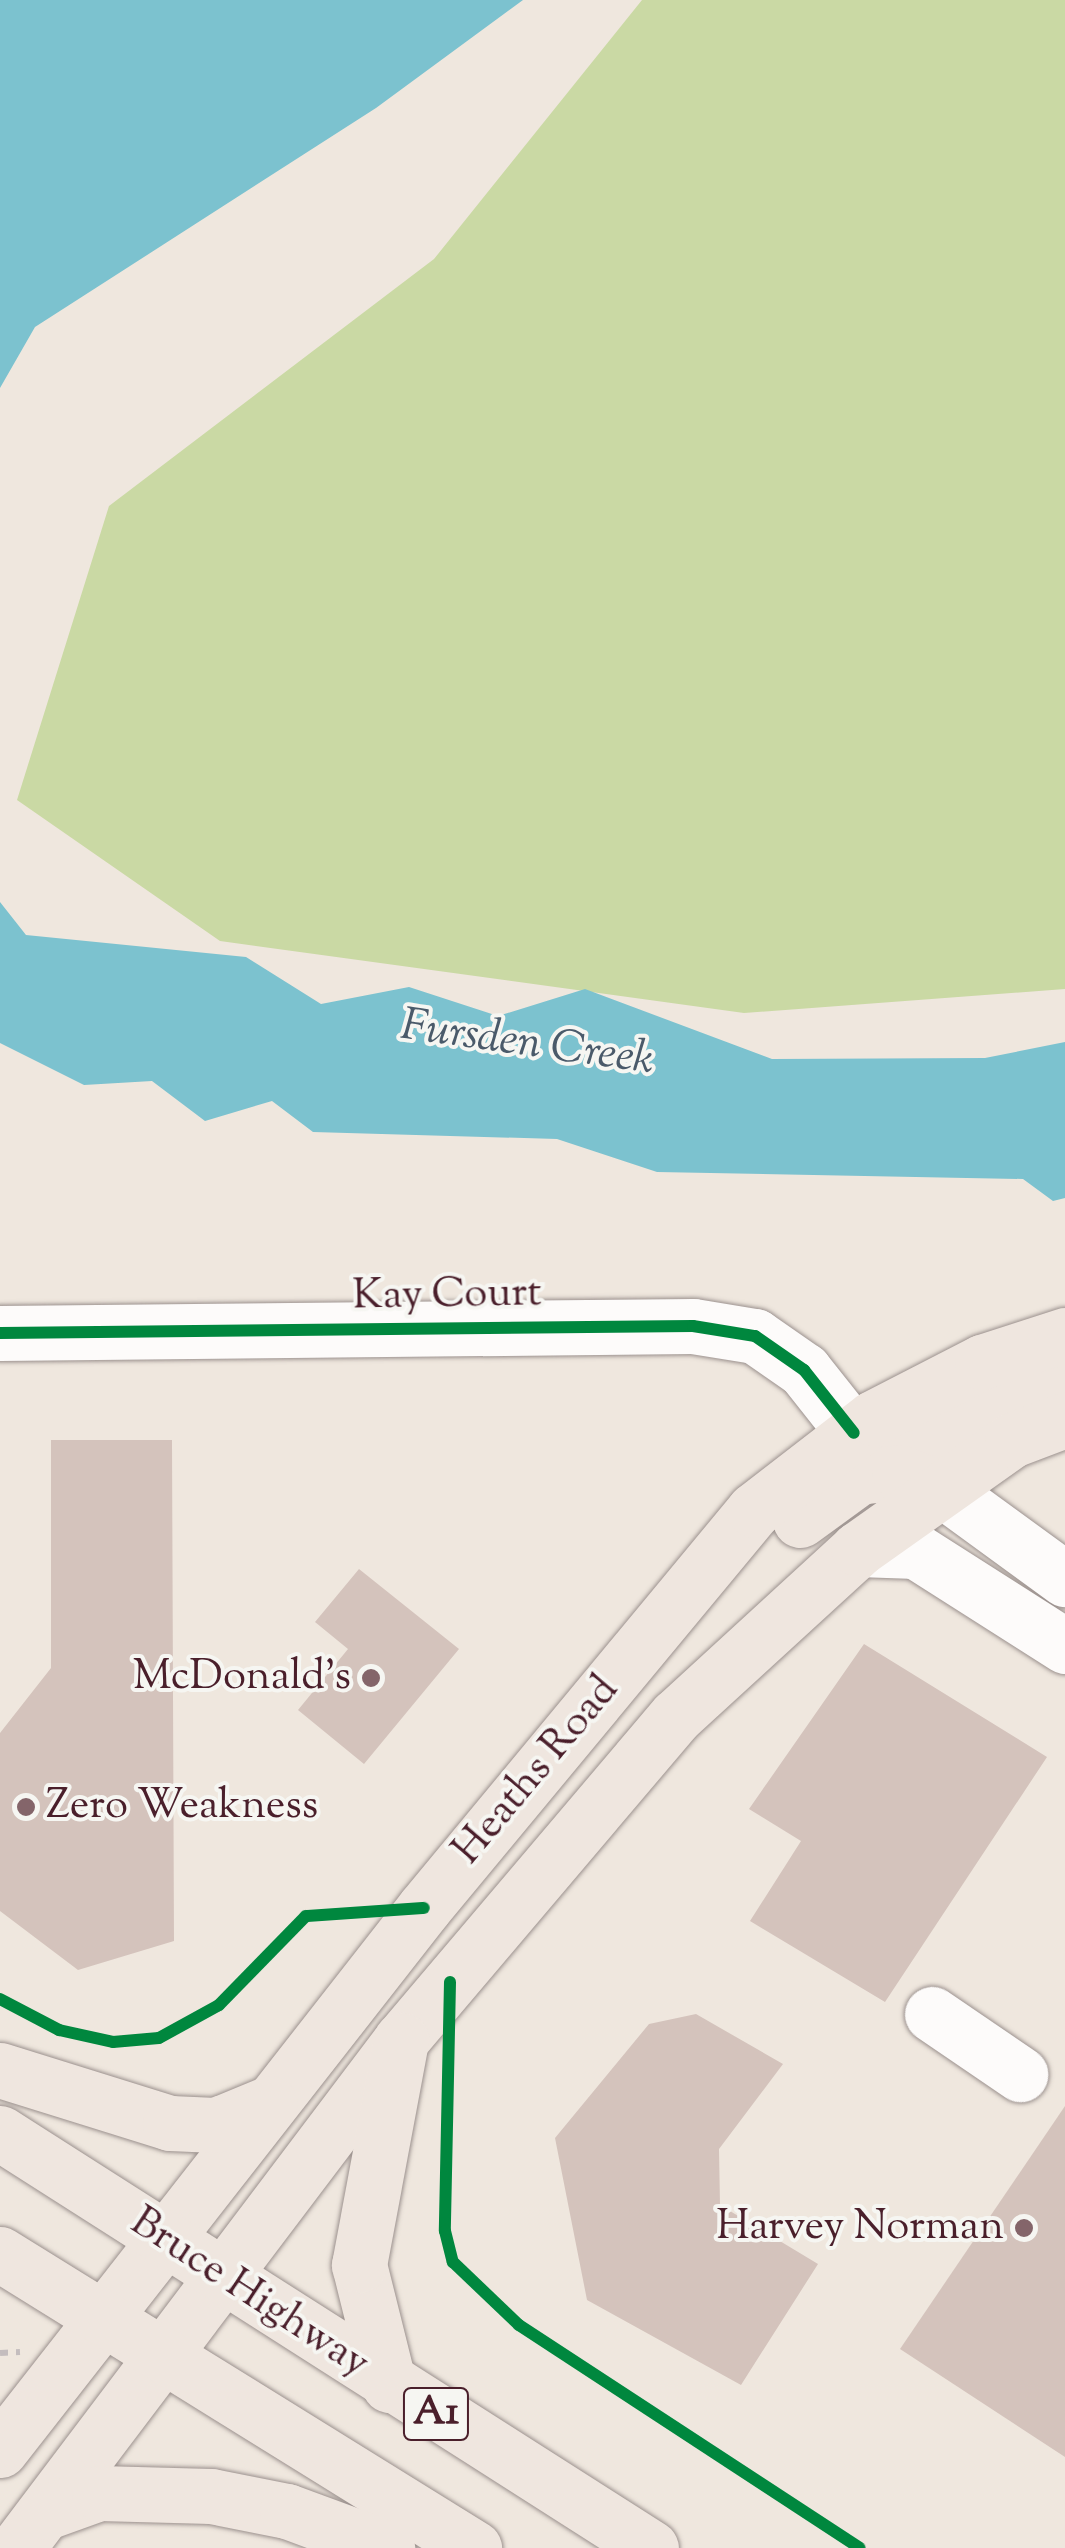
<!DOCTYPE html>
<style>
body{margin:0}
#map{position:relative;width:1065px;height:2548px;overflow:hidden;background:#efe7de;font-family:"Sorts Mill Goudy",serif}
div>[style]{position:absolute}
.green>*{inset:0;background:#cad9a4}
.water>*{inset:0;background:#7cc2cf}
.building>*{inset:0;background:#d4c3bc}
.path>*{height:6px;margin-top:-3px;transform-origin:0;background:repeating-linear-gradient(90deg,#c4bdbe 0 8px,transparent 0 16px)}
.roads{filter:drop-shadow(0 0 2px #9b918e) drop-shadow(0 0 2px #9b918e)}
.minor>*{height:55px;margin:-27.5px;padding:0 27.5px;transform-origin:27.5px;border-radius:27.5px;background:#fdfbfa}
.major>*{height:55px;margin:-27.5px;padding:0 27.5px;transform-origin:27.5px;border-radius:27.5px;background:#efe6df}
.highway>*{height:55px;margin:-27.5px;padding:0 27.5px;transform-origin:27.5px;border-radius:27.5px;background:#efe6df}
.cycleway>*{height:12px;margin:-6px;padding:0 6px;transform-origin:6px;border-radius:6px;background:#00873e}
.dots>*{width:28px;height:28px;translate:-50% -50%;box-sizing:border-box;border:5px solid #f6f6f2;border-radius:50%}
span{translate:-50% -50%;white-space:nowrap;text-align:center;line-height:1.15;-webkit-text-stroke:8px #f6f6f2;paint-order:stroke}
.shield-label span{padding:2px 8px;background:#f6f6f2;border:2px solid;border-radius:8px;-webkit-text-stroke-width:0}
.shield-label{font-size:40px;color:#4a1f2b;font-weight:700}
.street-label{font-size:42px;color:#4a1f2b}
.poi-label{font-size:42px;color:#4a1f2b}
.right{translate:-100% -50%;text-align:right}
.left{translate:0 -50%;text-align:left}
.water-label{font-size:45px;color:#4a5a6a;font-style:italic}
</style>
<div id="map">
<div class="green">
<div style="clip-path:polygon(642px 0,1065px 0,1065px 989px,744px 1013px,220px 941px,17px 800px,109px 506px,434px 259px)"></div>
</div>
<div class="water">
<div style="clip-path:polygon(0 0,523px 0,376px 108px,35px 327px,0 388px)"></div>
<div style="clip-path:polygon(0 902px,26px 935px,246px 957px,321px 1004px,409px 987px,498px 1016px,585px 989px,772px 1059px,985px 1058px,1065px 1042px,1065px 1198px,1053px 1201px,1023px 1179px,657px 1172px,557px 1139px,313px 1132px,272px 1101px,205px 1121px,152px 1081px,84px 1085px,0 1043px)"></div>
</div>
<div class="building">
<div style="clip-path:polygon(51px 1440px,172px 1440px,174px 1941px,78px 1970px,0 1911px,0 1733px,51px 1668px)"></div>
<div style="clip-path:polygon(359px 1569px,459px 1649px,364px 1764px,298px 1710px,348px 1649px,315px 1622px)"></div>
<div style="clip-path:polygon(864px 1644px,1047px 1757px,885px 2002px,750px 1921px,801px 1841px,749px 1809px)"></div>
<div style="clip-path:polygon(696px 2014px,783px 2064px,719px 2149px,720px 2205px,818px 2264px,741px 2385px,587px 2300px,555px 2138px,649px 2024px)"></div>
<div style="clip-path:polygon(1065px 2106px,1065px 2457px,900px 2349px)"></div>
</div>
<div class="path">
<div style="left:0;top:2353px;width:20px;rotate:-3deg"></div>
</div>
<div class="roads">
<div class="minor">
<div style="left:0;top:1333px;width:693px;rotate:-0.58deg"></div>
<div style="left:693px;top:1326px;width:63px;rotate:9.2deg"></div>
<div style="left:755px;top:1336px;width:60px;rotate:34.8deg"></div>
<div style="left:804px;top:1370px;width:80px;rotate:51.6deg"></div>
<div style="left:940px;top:1488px;width:155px;rotate:36.1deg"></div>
<div style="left:858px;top:1549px;width:58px;rotate:2deg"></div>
<div style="left:916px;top:1551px;width:177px;rotate:32.5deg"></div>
<div style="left:932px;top:2014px;width:107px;rotate:34.3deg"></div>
</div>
<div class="major">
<div style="left:854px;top:1433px;width:41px;rotate:12.7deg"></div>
<div style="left:894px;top:1442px;width:46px;rotate:-10.1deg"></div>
<div style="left:939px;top:1434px;width:138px;rotate:-24deg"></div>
<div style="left:800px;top:1520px;width:73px;rotate:-36.1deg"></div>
<div style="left:859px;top:1477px;width:40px;rotate:-7.1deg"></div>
<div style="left:899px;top:1472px;width:44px;rotate:21.3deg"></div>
<div style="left:0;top:2450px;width:688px;rotate:-51.96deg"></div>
<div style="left:424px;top:1908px;width:517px;rotate:-50.34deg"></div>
<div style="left:754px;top:1510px;width:150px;rotate:-37.7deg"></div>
<div style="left:873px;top:1418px;width:123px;rotate:-27.2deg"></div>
<div style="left:982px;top:1362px;width:87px;rotate:-18deg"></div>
<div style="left:17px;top:2548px;width:637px;rotate:-52.91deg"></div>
<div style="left:401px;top:2040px;width:425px;rotate:-49.7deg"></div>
<div style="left:676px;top:1716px;width:247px;rotate:-42.5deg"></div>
<div style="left:858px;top:1549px;width:189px;rotate:-35.3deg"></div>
<div style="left:1012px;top:1440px;width:57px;rotate:-20.7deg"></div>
</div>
<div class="highway">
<div style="left:0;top:2070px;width:178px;rotate:17.3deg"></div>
<div style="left:170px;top:2123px;width:46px;rotate:2.5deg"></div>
<div style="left:216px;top:2125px;width:58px;rotate:-22.2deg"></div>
<div style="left:0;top:2133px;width:772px;rotate:32.52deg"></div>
<div style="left:0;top:2254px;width:558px;rotate:31.81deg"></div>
<div style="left:389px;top:2385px;width:124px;rotate:-104deg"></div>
<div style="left:359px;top:2265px;width:229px;rotate:-79.4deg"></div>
<div style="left:46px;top:2512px;width:56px;rotate:-19.7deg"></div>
<div style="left:99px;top:2493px;width:112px;rotate:1.5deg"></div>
<div style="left:211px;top:2496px;width:77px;rotate:11.2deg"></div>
<div style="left:287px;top:2511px;width:107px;rotate:20.3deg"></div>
</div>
</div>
<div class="cycleway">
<div style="left:0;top:1333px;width:693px;rotate:-0.58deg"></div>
<div style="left:693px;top:1326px;width:63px;rotate:9.2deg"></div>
<div style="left:755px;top:1336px;width:60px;rotate:34.8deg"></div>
<div style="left:804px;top:1370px;width:80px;rotate:51.6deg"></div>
<div style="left:450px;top:1982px;width:249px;rotate:91.2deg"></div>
<div style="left:445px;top:2231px;width:32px;rotate:76deg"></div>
<div style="left:453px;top:2262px;width:91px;rotate:43.7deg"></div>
<div style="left:519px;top:2325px;width:407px;rotate:33.2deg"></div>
<div style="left:0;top:1999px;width:67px;rotate:27.7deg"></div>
<div style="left:59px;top:2030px;width:55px;rotate:12.5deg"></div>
<div style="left:113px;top:2042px;width:46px;rotate:-5deg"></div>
<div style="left:159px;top:2038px;width:68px;rotate:-28.8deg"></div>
<div style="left:219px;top:2005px;width:124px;rotate:-45.7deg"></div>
<div style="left:306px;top:1916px;width:118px;rotate:-3.9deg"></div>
</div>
<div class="dots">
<div style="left:371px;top:1678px;background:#84656a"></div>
<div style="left:26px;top:1807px;background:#84656a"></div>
<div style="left:1024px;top:2228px;background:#84656a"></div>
</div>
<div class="shield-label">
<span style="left:436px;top:2414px">A1</span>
</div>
<div class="street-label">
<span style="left:447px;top:1296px;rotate:-1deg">Kay Court</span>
<span style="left:537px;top:1771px;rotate:-50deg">Heaths Road</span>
<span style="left:249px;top:2294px;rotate:33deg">Bruce Highway</span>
</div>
<div class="poi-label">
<span class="right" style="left:351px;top:1678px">McDonald's</span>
<span class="left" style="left:46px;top:1807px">Zero Weakness</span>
<span class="right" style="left:1004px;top:2228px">Harvey Norman</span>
</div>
<div class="water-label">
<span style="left:527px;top:1045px;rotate:8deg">Fursden Creek</span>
</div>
</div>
